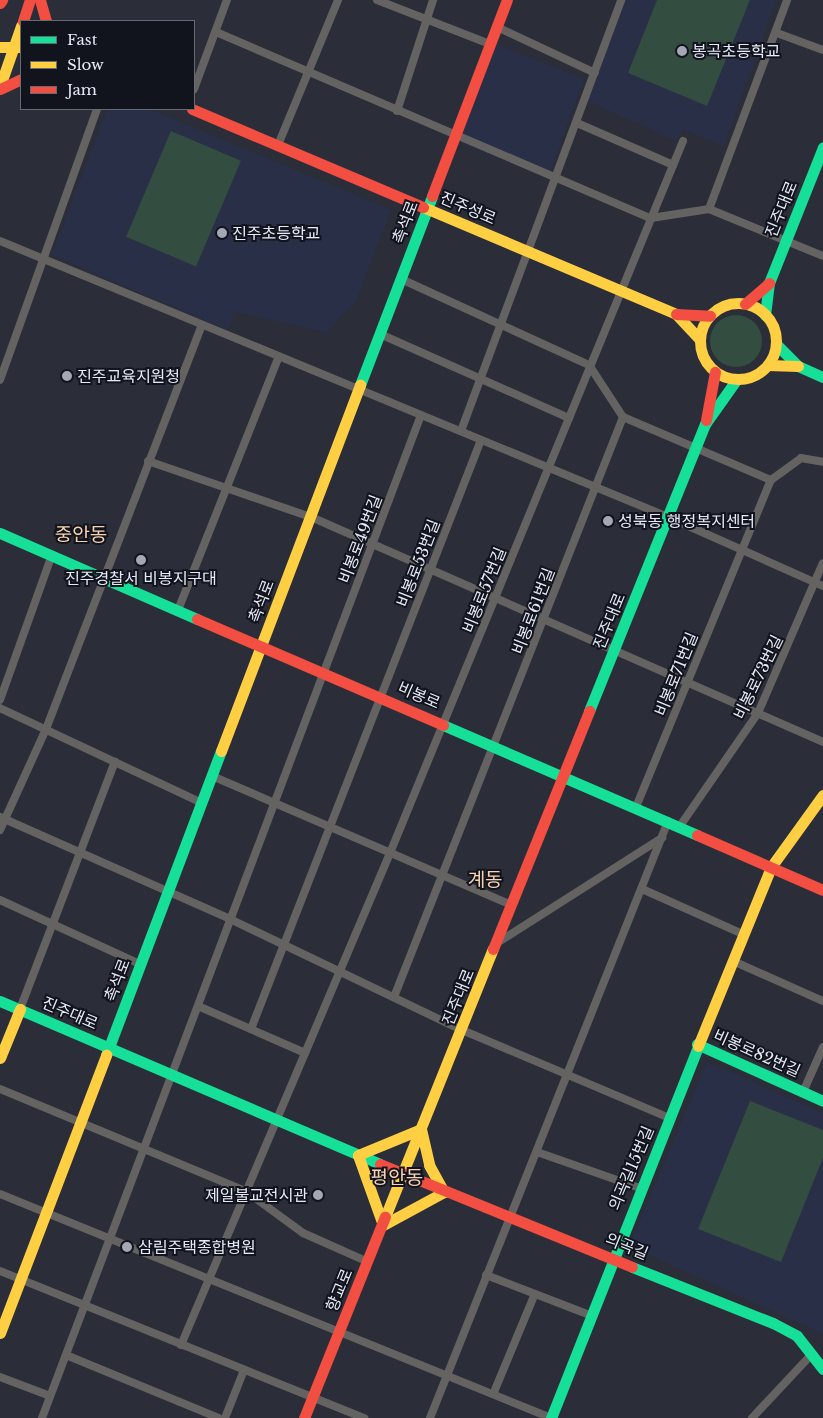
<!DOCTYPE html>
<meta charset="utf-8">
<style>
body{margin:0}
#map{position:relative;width:823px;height:1418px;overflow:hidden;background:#2b2e38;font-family:"Libre Baskerville","Noto Sans KR",serif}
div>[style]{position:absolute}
.built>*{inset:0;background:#292f46}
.green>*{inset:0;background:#334d41;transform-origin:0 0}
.round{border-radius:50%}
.street>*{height:8px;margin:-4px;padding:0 4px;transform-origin:4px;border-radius:4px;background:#646362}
.fast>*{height:11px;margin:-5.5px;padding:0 5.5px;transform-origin:5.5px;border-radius:5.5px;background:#16e098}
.slow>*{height:11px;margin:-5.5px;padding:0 5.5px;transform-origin:5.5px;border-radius:5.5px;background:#ffcf43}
.slow>.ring{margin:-5.5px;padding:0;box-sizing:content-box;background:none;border:11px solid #ffcf43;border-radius:50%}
.jam>*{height:11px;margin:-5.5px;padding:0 5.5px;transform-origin:5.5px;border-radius:5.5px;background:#f24e42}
.dots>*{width:14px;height:14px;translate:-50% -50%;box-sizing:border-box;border:2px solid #11141c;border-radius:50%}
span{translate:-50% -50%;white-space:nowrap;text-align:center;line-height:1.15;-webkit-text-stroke:4px #11141c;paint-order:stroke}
.poi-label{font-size:16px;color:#e6eaf7}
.left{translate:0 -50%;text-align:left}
.right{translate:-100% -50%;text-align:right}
.street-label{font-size:16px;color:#e6eaf7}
.quarter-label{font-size:19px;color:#f8d3b3}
.legend{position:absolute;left:20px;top:20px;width:175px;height:90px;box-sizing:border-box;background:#11141c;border:1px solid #666a74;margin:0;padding:6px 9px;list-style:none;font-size:15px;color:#e6eaf7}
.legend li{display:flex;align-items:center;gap:10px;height:25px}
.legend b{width:25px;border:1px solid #666a74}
</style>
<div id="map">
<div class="built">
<div style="clip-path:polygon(626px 0,776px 0,724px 146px,682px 129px,676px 141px,588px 101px)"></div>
<div style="clip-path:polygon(493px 43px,584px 79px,548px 178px,461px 143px,459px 136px)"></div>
<div style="clip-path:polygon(107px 109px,150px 109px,391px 210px,356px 301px,326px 332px,235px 312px,228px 330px,52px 255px)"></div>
<div style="clip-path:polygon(707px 1062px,823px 1113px,823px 1334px,629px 1246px)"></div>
</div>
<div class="green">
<div style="clip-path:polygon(657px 0,750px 0,707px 106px,628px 73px)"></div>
<div style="left:171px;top:131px;width:76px;height:115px;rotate:23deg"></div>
<div class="round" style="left:710px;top:315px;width:52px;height:52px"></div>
<div style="clip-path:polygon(750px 1101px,823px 1130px,823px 1158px,781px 1262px,698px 1229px)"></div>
</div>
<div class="street">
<div style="left:377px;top:0;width:121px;rotate:21.3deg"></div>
<div style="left:497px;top:27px;width:108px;rotate:25.1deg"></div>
<div style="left:216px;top:32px;width:473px;rotate:23.2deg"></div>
<div style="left:777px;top:33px;width:49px;rotate:20.3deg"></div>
<div style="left:194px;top:89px;width:95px;rotate:-69.7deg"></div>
<div style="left:397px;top:111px;width:117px;rotate:-72deg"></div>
<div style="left:577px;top:123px;width:105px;rotate:23.6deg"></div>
<div style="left:278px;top:145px;width:157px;rotate:-67.5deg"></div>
<div style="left:709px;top:209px;width:223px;rotate:-69.5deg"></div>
<div style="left:651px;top:218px;width:59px;rotate:-8.8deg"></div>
<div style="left:709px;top:209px;width:123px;rotate:22.4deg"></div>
<div style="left:0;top:241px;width:723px;rotate:22.45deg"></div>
<div style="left:668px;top:517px;width:170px;rotate:24deg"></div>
<div style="left:401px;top:279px;width:207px;rotate:24.6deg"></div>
<div style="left:589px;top:365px;width:62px;rotate:56.8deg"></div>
<div style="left:623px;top:417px;width:161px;rotate:23.1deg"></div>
<div style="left:380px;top:334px;width:207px;rotate:24deg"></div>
<div style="left:0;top:380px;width:288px;rotate:-70.3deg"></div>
<div style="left:461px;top:431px;width:460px;rotate:-69.6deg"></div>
<div style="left:148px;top:461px;width:172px;rotate:19deg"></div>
<div style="left:311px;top:517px;width:559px;rotate:23.72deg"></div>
<div style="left:178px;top:610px;width:273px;rotate:-68.3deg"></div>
<div style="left:0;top:700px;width:154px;rotate:-70.3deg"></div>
<div style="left:0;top:708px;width:223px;rotate:25.2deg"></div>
<div style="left:212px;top:776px;width:327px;rotate:23.3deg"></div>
<div style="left:636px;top:807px;width:354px;rotate:-67.6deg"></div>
<div style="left:771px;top:480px;width:37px;rotate:-36deg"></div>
<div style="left:801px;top:458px;width:22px;rotate:10deg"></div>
<div style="left:0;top:817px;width:254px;rotate:23.9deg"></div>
<div style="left:232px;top:920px;width:255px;rotate:25.6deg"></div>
<div style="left:462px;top:1030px;width:225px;rotate:23deg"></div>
<div style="left:680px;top:826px;width:137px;rotate:-55.4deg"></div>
<div style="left:758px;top:713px;width:163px;rotate:-66.6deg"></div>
<div style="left:0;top:830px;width:111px;rotate:-65.5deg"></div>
<div style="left:46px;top:729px;width:433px;rotate:-68.9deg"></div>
<div style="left:642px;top:889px;width:113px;rotate:24.1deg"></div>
<div style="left:0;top:900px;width:154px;rotate:24.6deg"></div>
<div style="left:497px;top:943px;width:196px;rotate:-32.5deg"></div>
<div style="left:733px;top:961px;width:98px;rotate:24deg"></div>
<div style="left:394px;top:997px;width:624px;rotate:-68.45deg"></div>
<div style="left:198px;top:1006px;width:117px;rotate:23.7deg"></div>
<div style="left:20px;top:1009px;width:265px;rotate:-69deg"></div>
<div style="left:251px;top:1029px;width:632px;rotate:-68.67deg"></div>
<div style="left:0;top:1089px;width:268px;rotate:22.6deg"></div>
<div style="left:247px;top:1192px;width:69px;rotate:36.2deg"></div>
<div style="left:303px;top:1233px;width:71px;rotate:24deg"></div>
<div style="left:803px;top:1092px;width:49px;rotate:-66deg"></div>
<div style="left:537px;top:1152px;width:109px;rotate:19.3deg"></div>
<div style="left:0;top:1194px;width:595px;rotate:22.12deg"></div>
<div style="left:0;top:1271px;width:393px;rotate:22deg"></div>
<div style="left:486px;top:1275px;width:114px;rotate:21.1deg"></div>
<div style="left:181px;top:1345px;width:535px;rotate:-66.98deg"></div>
<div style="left:390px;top:853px;width:770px;rotate:-67.63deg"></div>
<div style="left:66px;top:1355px;width:165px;rotate:22.4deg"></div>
<div style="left:0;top:1377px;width:53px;rotate:20.8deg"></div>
<div style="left:494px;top:1392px;width:104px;rotate:-67.4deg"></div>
<div style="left:42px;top:1418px;width:1072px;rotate:-69.3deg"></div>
<div style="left:225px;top:1418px;width:52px;rotate:-68.4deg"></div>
<div style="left:430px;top:1418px;width:643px;rotate:-68.26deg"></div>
<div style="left:752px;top:1418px;width:86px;rotate:-46.9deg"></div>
</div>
<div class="fast">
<div style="left:765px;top:315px;width:32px;rotate:-83deg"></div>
<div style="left:769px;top:283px;width:146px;rotate:-68.3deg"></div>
<div style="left:776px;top:344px;width:31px;rotate:45deg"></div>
<div style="left:798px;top:366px;width:27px;rotate:24deg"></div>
<div style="left:360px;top:385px;width:202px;rotate:-69.1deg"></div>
<div style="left:0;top:533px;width:215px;rotate:23.6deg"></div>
<div style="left:589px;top:711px;width:310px;rotate:-68deg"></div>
<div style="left:705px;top:424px;width:55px;rotate:-54.6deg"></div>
<div style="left:443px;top:725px;width:277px;rotate:23.4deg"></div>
<div style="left:0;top:1001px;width:413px;rotate:23.2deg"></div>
<div style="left:697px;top:1044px;width:138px;rotate:24.3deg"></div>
<div style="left:106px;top:1055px;width:325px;rotate:-69.3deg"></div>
<div style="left:632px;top:1267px;width:152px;rotate:21.7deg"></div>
<div style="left:773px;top:1323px;width:27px;rotate:28deg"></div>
<div style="left:797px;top:1336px;width:42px;rotate:51.8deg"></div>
<div style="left:551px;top:1418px;width:400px;rotate:-68.4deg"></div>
</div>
<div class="slow">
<div style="left:0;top:47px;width:20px"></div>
<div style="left:0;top:86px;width:64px;rotate:-70.7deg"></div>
<div style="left:423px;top:207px;width:275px;rotate:22.9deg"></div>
<div style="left:676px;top:314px;width:35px;rotate:47deg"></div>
<div class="ring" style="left:700px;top:303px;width:65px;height:65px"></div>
<div style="left:768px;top:365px;width:30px;rotate:2deg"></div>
<div style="left:221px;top:751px;width:392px;rotate:-69.2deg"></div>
<div style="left:698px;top:1046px;width:193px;rotate:-67.8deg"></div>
<div style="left:771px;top:867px;width:89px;rotate:-54.2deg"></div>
<div style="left:0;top:1058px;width:53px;rotate:-67.8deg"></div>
<div style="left:421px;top:1129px;width:37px;rotate:77deg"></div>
<div style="left:429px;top:1165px;width:31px;rotate:61deg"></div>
<div style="left:444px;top:1192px;width:69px;rotate:151.6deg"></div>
<div style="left:383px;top:1225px;width:74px;rotate:-109.7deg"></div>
<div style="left:358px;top:1155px;width:68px;rotate:-22.4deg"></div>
<div style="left:385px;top:1217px;width:289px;rotate:-68.1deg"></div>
<div style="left:0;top:1333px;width:298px;rotate:-69.1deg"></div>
</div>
<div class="jam">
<div style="left:40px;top:0;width:22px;rotate:74deg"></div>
<div style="left:0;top:3px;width:4px;rotate:-56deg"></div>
<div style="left:23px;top:21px;width:22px;rotate:-72deg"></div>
<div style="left:0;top:89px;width:23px;rotate:-25deg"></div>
<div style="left:192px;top:109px;width:251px;rotate:23deg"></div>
<div style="left:432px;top:196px;width:210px;rotate:-69.1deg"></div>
<div style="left:745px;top:304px;width:32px;rotate:-41deg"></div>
<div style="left:676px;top:314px;width:34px;rotate:3deg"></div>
<div style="left:706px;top:420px;width:49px;rotate:-79.4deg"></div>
<div style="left:197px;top:619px;width:268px;rotate:23.3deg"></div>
<div style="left:697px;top:835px;width:137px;rotate:23.6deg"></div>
<div style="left:493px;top:949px;width:257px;rotate:-68deg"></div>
<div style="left:380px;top:1164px;width:272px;rotate:22.2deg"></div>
<div style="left:304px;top:1418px;width:217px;rotate:-68.1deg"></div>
</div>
<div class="dots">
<div style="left:682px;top:51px;background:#a5a8b4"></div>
<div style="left:222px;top:233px;background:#a5a8b4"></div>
<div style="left:67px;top:376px;background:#a5a8b4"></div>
<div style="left:608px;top:521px;background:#a5a8b4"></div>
<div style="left:141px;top:560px;background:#a5a8b4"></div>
<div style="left:318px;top:1195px;background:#a5a8b4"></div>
<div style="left:127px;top:1247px;background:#a5a8b4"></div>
</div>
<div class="poi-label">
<span class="left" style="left:692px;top:51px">봉곡초등학교</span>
<span class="left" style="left:232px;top:233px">진주초등학교</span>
<span class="left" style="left:77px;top:376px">진주교육지원청</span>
<span class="left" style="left:618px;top:521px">성북동 행정복지센터</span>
<span style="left:141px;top:578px">진주경찰서 비봉지구대</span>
<span class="right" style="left:308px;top:1195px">제일불교전시관</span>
<span class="left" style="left:138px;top:1247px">삼림주택종합병원</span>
</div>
<div class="street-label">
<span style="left:468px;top:208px;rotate:23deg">진주성로</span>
<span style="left:781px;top:209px;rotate:-68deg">진주대로</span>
<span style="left:405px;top:222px;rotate:-69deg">촉석로</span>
<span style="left:360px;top:539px;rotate:-69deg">비봉로49번길</span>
<span style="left:418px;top:563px;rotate:-69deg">비봉로53번길</span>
<span style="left:484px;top:590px;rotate:-68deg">비봉로57번길</span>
<span style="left:261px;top:601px;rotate:-69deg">촉석로</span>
<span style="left:533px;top:611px;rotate:-69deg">비봉로61번길</span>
<span style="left:609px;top:621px;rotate:-68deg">진주대로</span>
<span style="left:676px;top:674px;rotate:-68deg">비봉로71번길</span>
<span style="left:758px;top:677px;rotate:-64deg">비봉로73번길</span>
<span style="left:419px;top:695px;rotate:23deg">비봉로</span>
<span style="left:117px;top:980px;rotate:-69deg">촉석로</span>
<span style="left:458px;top:997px;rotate:-68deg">진주대로</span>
<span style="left:70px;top:1013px;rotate:23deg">진주대로</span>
<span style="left:757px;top:1053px;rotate:24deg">비봉로82번길</span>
<span style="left:631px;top:1168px;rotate:-67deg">의곡길15번길</span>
<span style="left:627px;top:1246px;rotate:22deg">의곡길</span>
<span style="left:339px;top:1290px;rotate:-68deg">향교로</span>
</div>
<div class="quarter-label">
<span style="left:81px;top:535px">중안동</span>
<span style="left:485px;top:880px">계동</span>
<span style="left:397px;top:1178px">평안동</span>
</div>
<ul class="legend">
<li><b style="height:6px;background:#16e098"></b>Fast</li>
<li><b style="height:6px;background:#ffcf43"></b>Slow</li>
<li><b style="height:6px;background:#f24e42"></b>Jam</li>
</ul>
</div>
